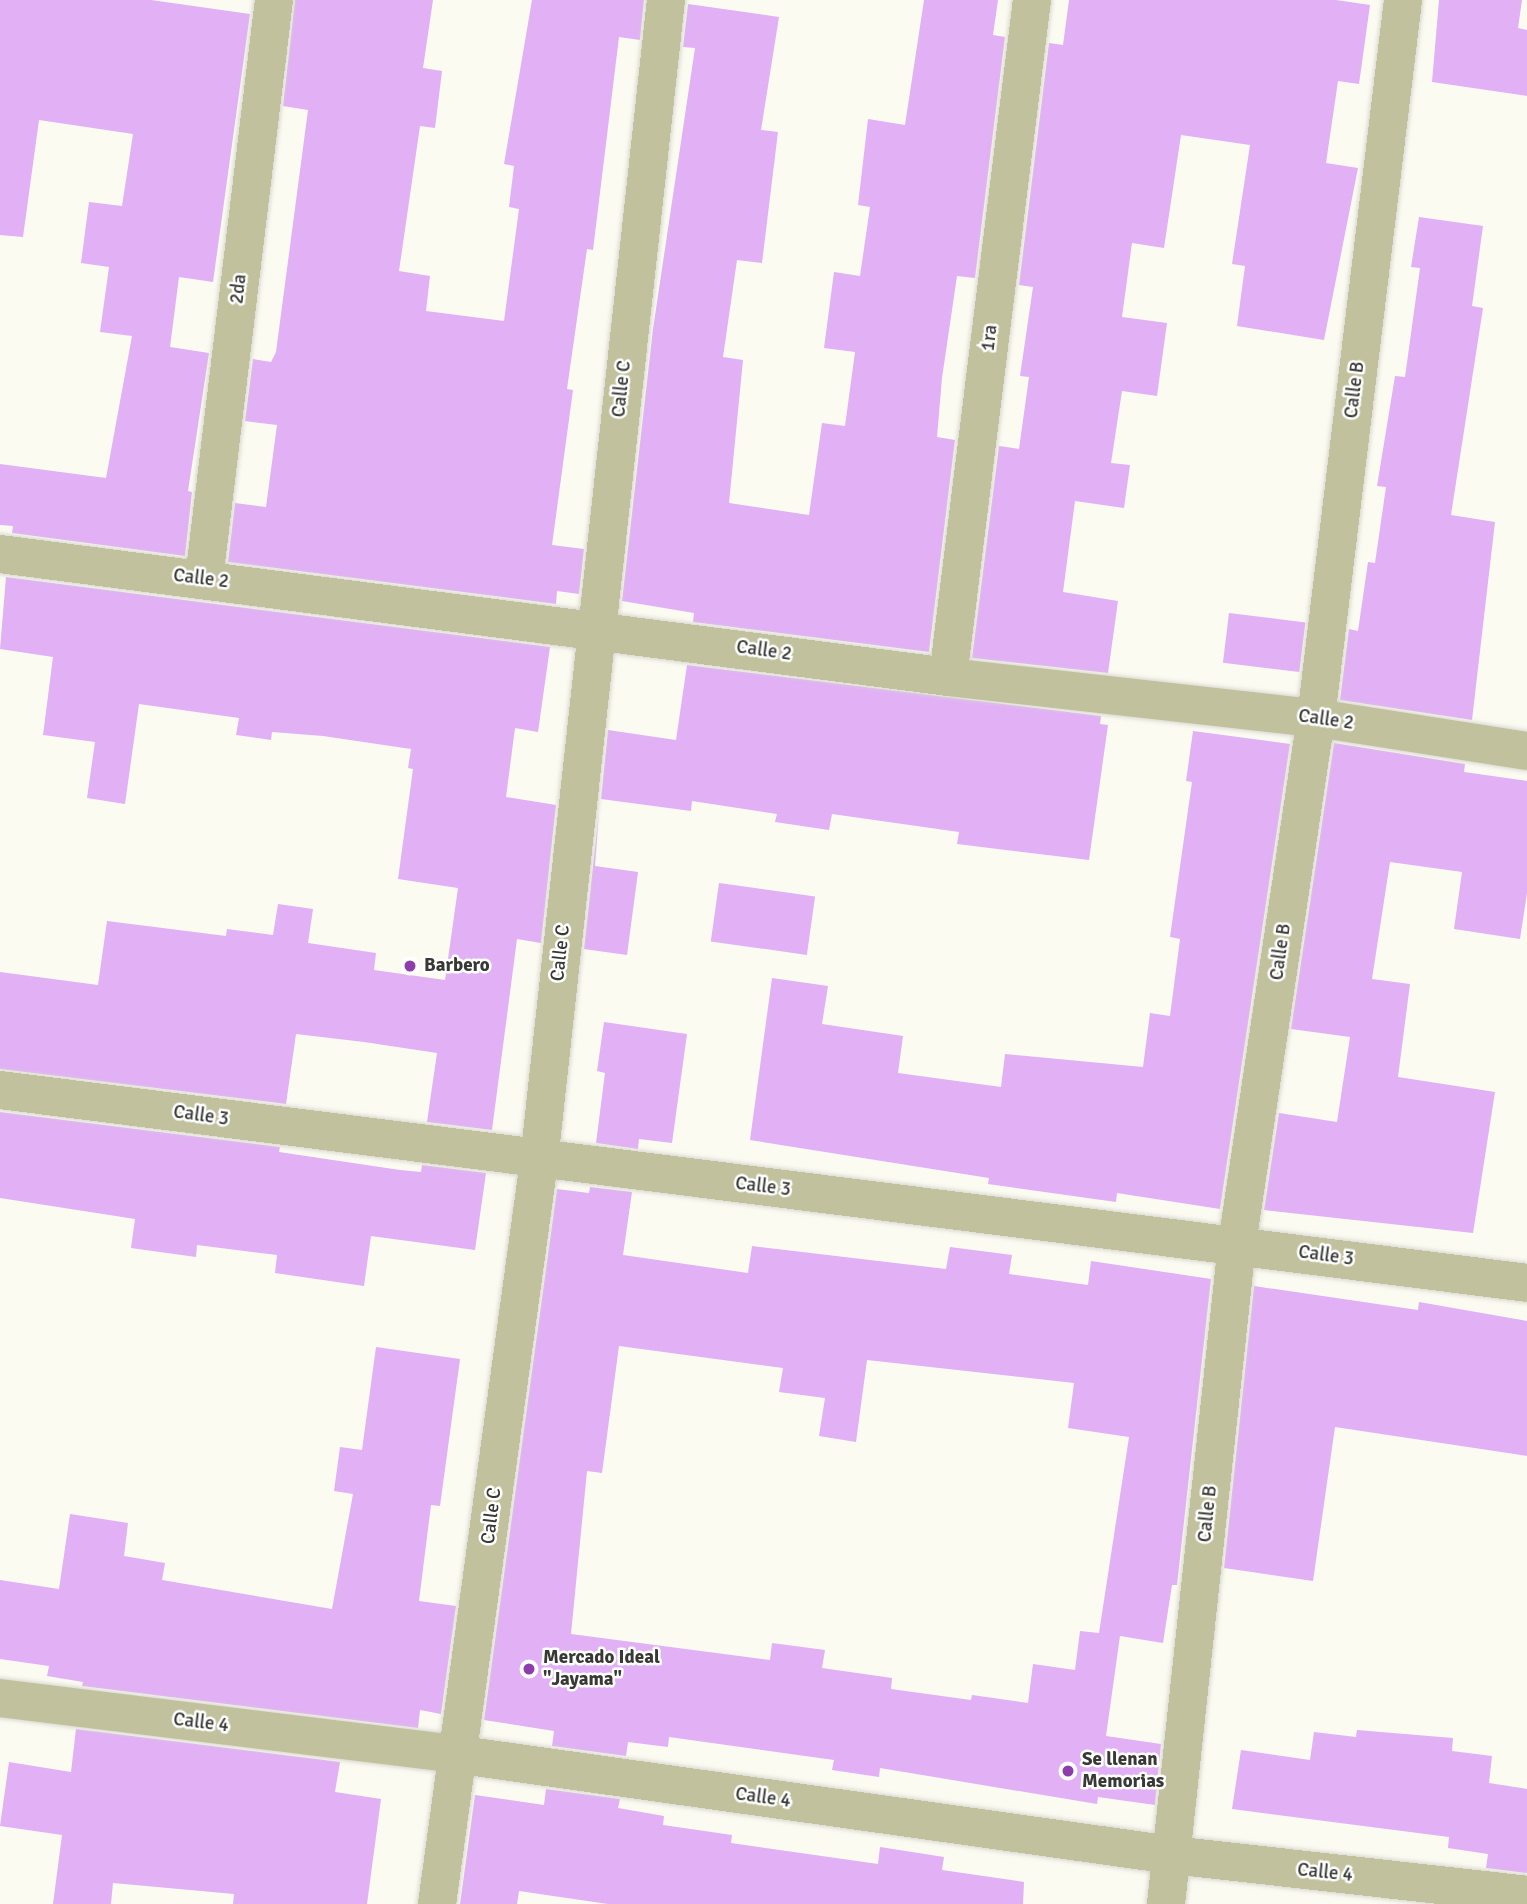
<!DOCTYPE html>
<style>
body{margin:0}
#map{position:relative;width:1527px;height:1904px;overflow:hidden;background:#fbfbf2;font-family:Signika,sans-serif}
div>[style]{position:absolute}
.building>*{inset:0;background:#e1b0f5;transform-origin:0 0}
.roads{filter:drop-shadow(0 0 2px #d8d8d0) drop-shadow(0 0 2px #d8d8d0)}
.minor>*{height:38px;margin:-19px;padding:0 19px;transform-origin:19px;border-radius:19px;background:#c2c19e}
.dots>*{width:19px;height:19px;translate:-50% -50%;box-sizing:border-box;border:4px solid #fff;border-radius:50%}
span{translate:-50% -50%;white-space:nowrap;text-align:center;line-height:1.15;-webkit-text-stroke:5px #fff;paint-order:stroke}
.street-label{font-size:19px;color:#383835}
.poi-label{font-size:19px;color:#383835;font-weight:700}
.left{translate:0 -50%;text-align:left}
</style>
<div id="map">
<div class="building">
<div style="clip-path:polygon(0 0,151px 0,250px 14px,213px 282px,179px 277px,170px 347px,209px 353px,188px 491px,192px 492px,185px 556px,12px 533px,13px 526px,0 525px,0 464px,106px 478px,132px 336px,100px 332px,109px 267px,81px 263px,89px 202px,122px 206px,133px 134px,39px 120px,23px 237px,0 235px)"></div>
<div style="clip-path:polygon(295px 0,433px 0,423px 68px,442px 71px,435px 128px,420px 126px,399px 271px,430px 276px,426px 311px,504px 321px,519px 209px,509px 207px,514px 166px,504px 164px,532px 0,644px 0,640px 40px,619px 37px,593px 250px,587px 249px,567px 389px,573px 390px,552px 545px,584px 549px,579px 594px,557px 591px,556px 604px,228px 562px,235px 503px,266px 507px,277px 425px,245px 421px,253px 359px,271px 362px,276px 352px,308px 110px,283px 106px)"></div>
<div style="clip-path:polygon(924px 0,998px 0,993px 35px,1005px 37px,975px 278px,957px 276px,942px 378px,937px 437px,955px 440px,929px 652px,693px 622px,694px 613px,622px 601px,653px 329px,695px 48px,683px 47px,688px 4px,779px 17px,761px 130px,778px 132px,762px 263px,737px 260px,723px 357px,743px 360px,729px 503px,809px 515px,822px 423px,845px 426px,855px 352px,824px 348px,834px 272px,860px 276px,870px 207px,858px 205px,868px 119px,905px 125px)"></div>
<div style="clip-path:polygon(1069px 0,1336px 0,1370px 5px,1359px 84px,1338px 81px,1326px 163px,1358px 168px,1324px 340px,1237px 326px,1245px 266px,1232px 264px,1250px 145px,1181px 135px,1164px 248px,1132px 243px,1122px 317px,1167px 323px,1157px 396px,1122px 391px,1111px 463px,1130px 465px,1124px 508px,1075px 501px,1063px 592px,1118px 601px,1108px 673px,972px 658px,999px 446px,1019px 449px,1029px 377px,1020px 376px,1033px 287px,1019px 285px,1049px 43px,1063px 45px)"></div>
<div style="clip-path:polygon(1439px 0,1522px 0,1518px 28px,1527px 30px,1527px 96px,1432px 82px)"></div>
<div style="clip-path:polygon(1419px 217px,1483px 226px,1472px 306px,1483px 308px,1451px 515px,1495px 522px,1472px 720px,1340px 700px,1349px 629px,1358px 631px,1368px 562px,1375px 563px,1386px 487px,1377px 486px,1395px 376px,1405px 377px,1420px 268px,1411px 267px)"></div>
<div style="clip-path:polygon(6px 577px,550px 647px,538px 732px,515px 728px,506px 797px,556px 805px,541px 943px,517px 939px,492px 1130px,427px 1122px,437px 1053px,364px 1042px,296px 1034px,286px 1104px,0 1069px,0 972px,98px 985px,107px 921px,226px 936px,227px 929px,273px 935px,278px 904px,313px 909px,308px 943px,376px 953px,374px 970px,445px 980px,458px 888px,398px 879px,413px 769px,408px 768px,411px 749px,323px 736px,272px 732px,271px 740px,236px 735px,239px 718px,139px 704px,125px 804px,87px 798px,95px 742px,43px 735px,53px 657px,0 649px)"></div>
<div style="left:1229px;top:613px;width:77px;height:50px;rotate:7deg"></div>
<div style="clip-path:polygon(687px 665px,1101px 716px,1100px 724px,1108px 725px,1089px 860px,957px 844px,959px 832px,832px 814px,829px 830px,775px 822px,777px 814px,692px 801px,691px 811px,601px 799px,608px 730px,676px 740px)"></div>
<div style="clip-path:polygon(1193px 731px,1290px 744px,1220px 1209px,1117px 1193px,1116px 1202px,988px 1184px,989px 1178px,750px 1140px,772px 978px,828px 986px,822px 1024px,903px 1036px,898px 1073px,1001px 1087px,1005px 1054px,1143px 1067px,1150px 1013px,1170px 1016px,1180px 939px,1170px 937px,1192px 782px,1186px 781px)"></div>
<div style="clip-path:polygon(1334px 743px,1465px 764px,1464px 772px,1527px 781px,1527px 893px,1520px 939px,1454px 929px,1462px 872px,1390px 862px,1372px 979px,1410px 984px,1398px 1077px,1495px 1092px,1473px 1233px,1264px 1210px,1279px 1113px,1337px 1122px,1350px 1037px,1291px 1029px)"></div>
<div style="clip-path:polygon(599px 811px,595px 866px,638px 872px,627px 955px,584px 949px)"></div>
<div style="left:719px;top:883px;width:97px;height:59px;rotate:8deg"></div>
<div style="clip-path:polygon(604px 1022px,687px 1034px,672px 1143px,639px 1139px,638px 1149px,596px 1143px,605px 1073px,597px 1071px)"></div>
<div style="clip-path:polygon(0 1112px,280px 1147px,279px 1152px,400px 1170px,421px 1172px,422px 1165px,486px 1173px,475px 1250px,371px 1236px,364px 1286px,275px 1273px,277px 1255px,197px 1245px,196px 1257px,131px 1248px,135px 1219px,0 1198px)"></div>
<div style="clip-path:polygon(evenodd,590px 1187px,632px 1192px,623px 1255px,748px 1273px,752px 1246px,946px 1269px,950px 1247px,1012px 1255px,1009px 1274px,1088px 1285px,1091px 1261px,1211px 1279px,1177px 1585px,1172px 1585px,1163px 1643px,1120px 1636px,1106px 1736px,1161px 1744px,1155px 1805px,1098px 1797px,1097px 1804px,880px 1768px,879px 1777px,832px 1770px,834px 1760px,669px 1737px,668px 1747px,628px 1742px,626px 1756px,552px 1746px,554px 1731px,484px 1720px,557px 1189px,589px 1193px,590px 1187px,619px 1346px,783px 1368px,779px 1392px,825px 1398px,819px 1436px,856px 1442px,867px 1360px,1074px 1383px,1068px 1428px,1129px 1437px,1099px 1633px,1080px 1631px,1075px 1670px,1033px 1664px,1028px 1703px,972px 1695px,971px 1700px,891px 1689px,892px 1678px,822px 1668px,825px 1650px,772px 1643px,770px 1660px,571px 1634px,587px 1471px,602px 1473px,619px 1346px)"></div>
<div style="clip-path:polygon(1254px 1286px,1418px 1310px,1419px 1302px,1527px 1321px,1527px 1456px,1335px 1427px,1313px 1581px,1224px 1568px)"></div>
<div style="clip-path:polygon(376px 1347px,460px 1359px,440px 1506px,431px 1505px,419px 1601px,456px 1606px,441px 1714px,420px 1710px,418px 1728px,82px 1686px,83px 1682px,47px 1676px,49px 1666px,0 1659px,0 1580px,59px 1589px,70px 1514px,128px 1523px,124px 1556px,165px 1563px,162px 1580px,332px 1609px,353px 1494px,334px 1491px,340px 1447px,362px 1450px)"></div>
<div style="clip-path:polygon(76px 1729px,340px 1762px,335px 1792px,381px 1799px,367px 1904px,233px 1904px,234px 1894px,113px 1883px,111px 1904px,53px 1904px,62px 1835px,0 1826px,9px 1762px,71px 1772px)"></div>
<div style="clip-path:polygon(1357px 1730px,1453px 1738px,1452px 1751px,1492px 1756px,1489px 1783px,1527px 1789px,1527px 1873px,1486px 1868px,1488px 1854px,1448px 1848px,1449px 1837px,1232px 1809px,1241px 1750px,1310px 1760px,1314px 1732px,1356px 1737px)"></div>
<div style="clip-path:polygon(546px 1789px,620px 1799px,618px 1808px,664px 1816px,663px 1825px,732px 1835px,731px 1843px,878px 1864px,880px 1847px,944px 1857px,942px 1870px,1024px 1882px,1023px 1904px,608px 1904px,519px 1891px,517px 1904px,460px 1904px,475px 1795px,544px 1805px)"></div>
</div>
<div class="roads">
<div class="minor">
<div style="left:0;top:554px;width:956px;rotate:7.39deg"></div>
<div style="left:948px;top:677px;width:370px;rotate:6.4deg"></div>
<div style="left:1316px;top:718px;width:214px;rotate:8.9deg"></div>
<div style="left:204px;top:579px;width:583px;rotate:-83.11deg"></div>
<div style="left:948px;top:677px;width:682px;rotate:-82.93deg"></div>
<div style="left:0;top:1090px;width:1539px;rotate:7.2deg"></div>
<div style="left:0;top:1698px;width:465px;rotate:7deg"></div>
<div style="left:461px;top:1755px;width:718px;rotate:8.01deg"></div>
<div style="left:1172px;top:1855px;width:357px;rotate:6.4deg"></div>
<div style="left:437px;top:1904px;width:750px;rotate:-82.18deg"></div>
<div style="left:539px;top:1161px;width:1168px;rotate:-83.76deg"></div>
<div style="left:1166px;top:1904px;width:664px;rotate:-83.86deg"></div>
<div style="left:1237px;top:1244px;width:532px;rotate:-81.46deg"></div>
<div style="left:1316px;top:718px;width:723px;rotate:-83.09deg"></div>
</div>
</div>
<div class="dots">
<div style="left:410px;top:966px;background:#8e3dac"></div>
<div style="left:529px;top:1669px;background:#8e3dac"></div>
<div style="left:1068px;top:1771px;background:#8e3dac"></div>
</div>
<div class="street-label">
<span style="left:239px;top:289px;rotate:-83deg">2da</span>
<span style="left:990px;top:338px;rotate:-83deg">1ra</span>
<span style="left:622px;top:389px;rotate:-84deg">Calle C</span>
<span style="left:1355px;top:390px;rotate:-83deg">Calle B</span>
<span style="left:201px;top:579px;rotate:7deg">Calle 2</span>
<span style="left:764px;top:651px;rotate:8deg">Calle 2</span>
<span style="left:1326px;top:720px;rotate:8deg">Calle 2</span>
<span style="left:1281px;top:952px;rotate:-82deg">Calle B</span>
<span style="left:561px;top:953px;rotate:-84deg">Calle C</span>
<span style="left:201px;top:1116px;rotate:8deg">Calle 3</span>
<span style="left:763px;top:1187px;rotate:7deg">Calle 3</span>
<span style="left:1326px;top:1256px;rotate:8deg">Calle 3</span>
<span style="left:1208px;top:1514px;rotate:-84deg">Calle B</span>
<span style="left:492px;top:1516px;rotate:-83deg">Calle C</span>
<span style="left:201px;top:1723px;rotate:7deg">Calle 4</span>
<span style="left:763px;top:1798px;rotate:8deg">Calle 4</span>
<span style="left:1325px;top:1873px;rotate:6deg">Calle 4</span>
</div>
<div class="poi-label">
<span class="left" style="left:424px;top:966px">Barbero</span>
<span class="left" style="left:543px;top:1669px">Mercado Ideal<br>"Jayama"</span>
<span class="left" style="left:1082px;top:1771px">Se llenan<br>Memorias</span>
</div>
</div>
